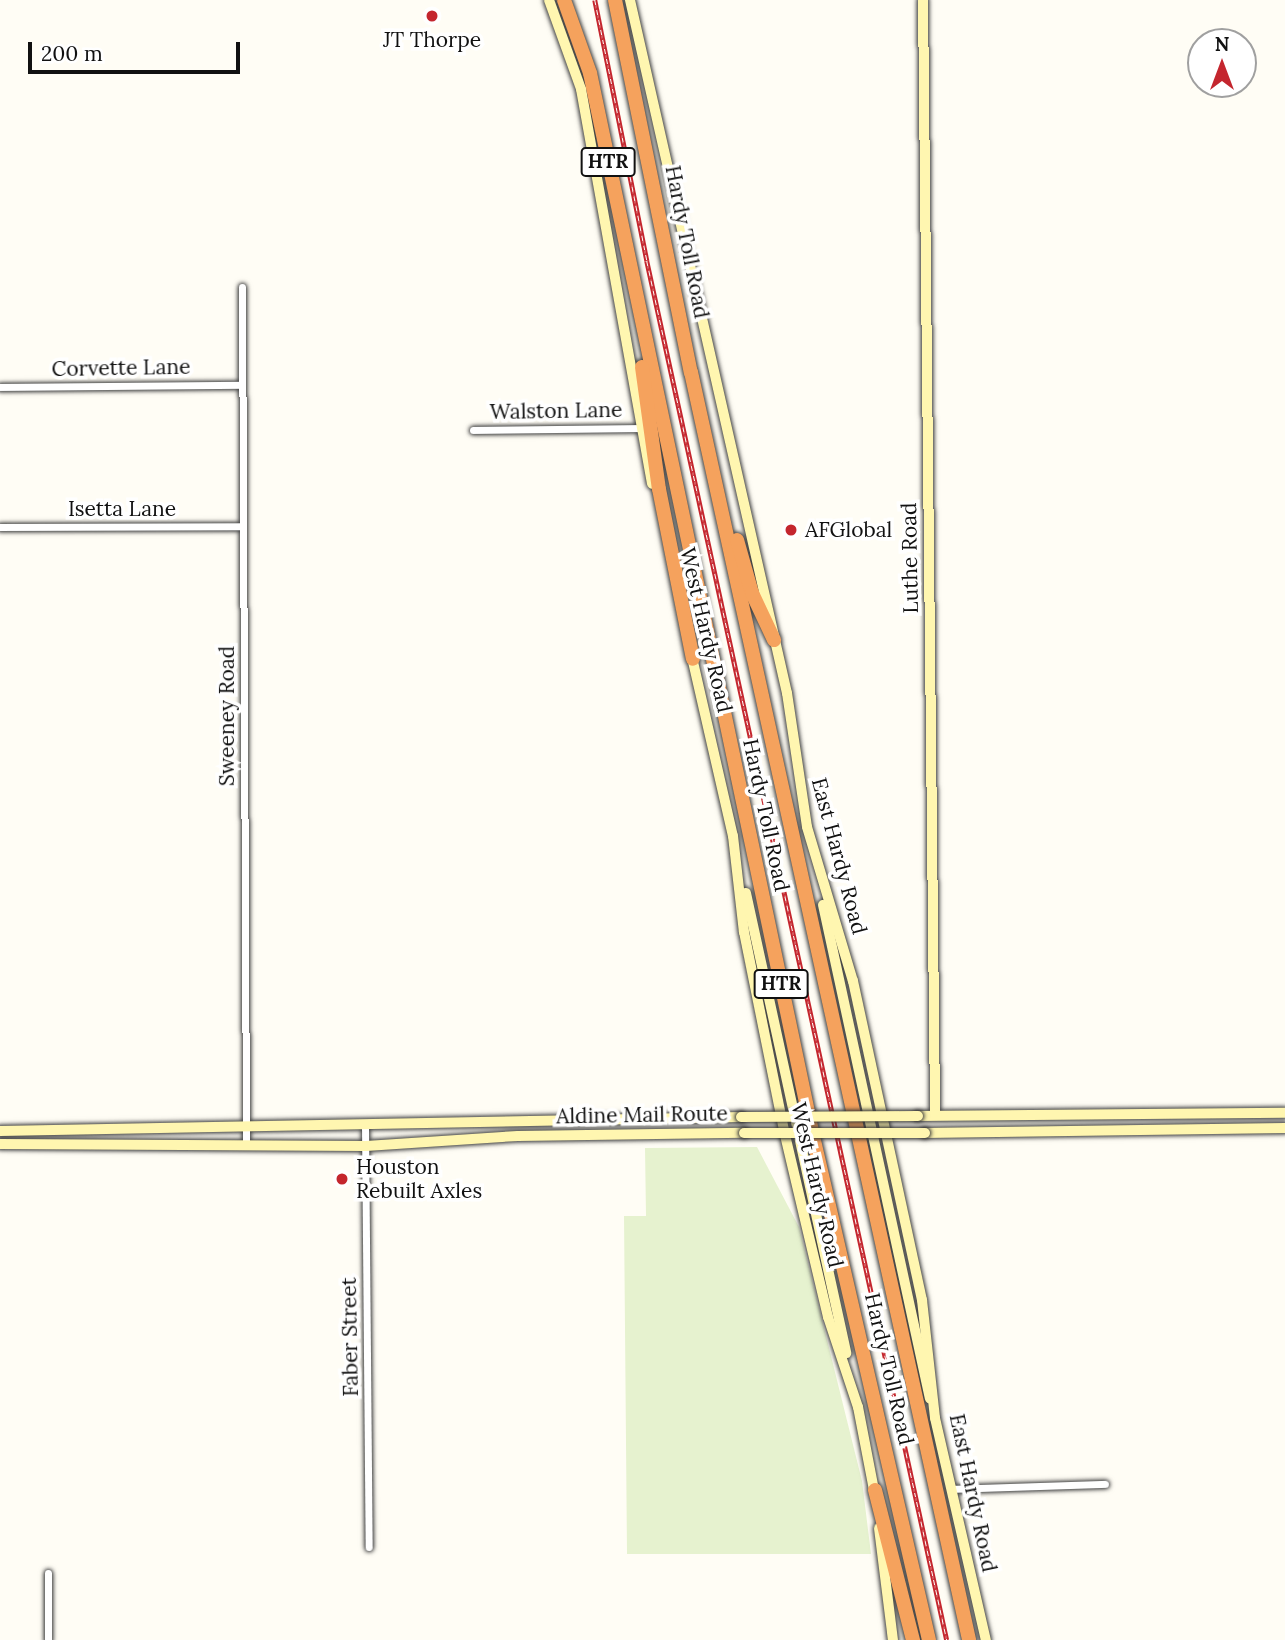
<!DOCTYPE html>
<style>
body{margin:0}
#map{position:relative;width:1285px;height:1640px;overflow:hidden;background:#fffdf5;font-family:Lora,serif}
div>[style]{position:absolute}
.pitch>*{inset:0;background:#e6f2cf}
.roads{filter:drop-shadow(0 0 2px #444) drop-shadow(0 0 2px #444)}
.street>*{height:7px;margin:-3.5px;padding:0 3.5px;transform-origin:3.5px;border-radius:3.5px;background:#fff}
.secondary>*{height:10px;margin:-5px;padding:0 5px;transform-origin:5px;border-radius:5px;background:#fff6b0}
.highway>*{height:14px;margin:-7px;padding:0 7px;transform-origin:7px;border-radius:7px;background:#f5a25d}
.rail>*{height:4.5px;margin-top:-2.25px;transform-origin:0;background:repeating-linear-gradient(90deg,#fff 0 5px,#c4262e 0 10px);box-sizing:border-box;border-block:2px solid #c4262e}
.bridges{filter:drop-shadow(0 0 2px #333) drop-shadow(0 0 2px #333)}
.secondary-bridge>*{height:10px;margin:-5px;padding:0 5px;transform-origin:5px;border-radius:5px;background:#fff6b0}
.dots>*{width:19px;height:19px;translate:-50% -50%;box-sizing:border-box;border:4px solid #fff;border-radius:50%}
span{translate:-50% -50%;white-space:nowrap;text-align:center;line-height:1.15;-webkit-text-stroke:7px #fff;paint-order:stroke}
.shield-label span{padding:2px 5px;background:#fff;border:2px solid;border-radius:5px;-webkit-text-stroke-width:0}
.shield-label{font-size:19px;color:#111;font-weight:700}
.poi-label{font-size:21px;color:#111}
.left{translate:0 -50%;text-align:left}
.street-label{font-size:21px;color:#111}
.north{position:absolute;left:1187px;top:28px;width:70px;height:70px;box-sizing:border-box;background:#fff;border:2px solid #a0a0a0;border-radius:50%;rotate:0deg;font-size:19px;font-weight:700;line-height:28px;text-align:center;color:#111}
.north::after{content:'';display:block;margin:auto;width:24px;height:32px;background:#c4262e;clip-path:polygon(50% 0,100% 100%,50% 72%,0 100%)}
.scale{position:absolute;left:28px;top:42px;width:212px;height:32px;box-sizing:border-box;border:4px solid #111;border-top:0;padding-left:9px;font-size:21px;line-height:24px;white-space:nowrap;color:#111;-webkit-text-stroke:5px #fff;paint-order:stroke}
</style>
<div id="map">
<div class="pitch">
<div style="clip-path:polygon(757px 1147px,799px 1227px,862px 1481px,871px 1554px,627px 1554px,624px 1216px,646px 1216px,645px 1148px)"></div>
</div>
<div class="roads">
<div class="street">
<div style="left:242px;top:287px;width:858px;rotate:89.73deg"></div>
<div style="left:0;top:387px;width:242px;rotate:-0.5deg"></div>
<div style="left:473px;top:430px;width:167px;rotate:-0.7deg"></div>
<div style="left:0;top:527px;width:243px;rotate:-0.2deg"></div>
<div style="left:365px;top:1126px;width:421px;rotate:89.5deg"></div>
<div style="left:952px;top:1489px;width:153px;rotate:-1.9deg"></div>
<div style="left:48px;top:1573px;width:67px;rotate:90deg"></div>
</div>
<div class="secondary">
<div style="left:549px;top:0;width:95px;rotate:70.2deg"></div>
<div style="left:581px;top:89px;width:401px;rotate:79.8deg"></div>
<div style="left:630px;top:0;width:711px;rotate:77.24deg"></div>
<div style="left:787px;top:693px;width:135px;rotate:81.5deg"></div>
<div style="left:807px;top:827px;width:161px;rotate:73.4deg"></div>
<div style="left:853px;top:981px;width:326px;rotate:77.8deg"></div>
<div style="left:922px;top:1300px;width:119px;rotate:83.7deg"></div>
<div style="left:935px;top:1418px;width:228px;rotate:77.1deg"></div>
<div style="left:923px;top:0;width:1115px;rotate:89.38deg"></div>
<div style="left:691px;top:653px;width:188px;rotate:77.1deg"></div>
<div style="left:733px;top:836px;width:97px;rotate:83.5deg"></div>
<div style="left:744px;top:932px;width:207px;rotate:78.6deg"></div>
<div style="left:785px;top:1135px;width:187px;rotate:76.7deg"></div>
<div style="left:828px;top:1317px;width:95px;rotate:71.6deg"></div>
<div style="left:858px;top:1407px;width:90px;rotate:79.1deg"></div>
<div style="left:746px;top:893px;width:471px;rotate:77.7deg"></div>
<div style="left:823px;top:905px;width:505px;rotate:77.78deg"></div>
<div style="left:918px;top:1116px;width:367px;rotate:-0.5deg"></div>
<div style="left:0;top:1131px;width:741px;rotate:-1.08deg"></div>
<div style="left:925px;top:1133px;width:360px;rotate:-0.8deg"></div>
<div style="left:0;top:1144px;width:366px;rotate:0.3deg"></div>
<div style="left:366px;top:1146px;width:152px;rotate:-3.8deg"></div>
<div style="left:518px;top:1136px;width:226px;rotate:-0.8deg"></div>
<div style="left:879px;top:1528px;width:113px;rotate:82.9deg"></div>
</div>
<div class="highway">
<div style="left:564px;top:0;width:77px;rotate:70.4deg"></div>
<div style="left:590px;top:73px;width:1086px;rotate:78.15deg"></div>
<div style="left:813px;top:1136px;width:517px;rotate:77.04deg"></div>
<div style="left:615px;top:0;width:380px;rotate:78.5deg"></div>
<div style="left:691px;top:372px;width:1298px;rotate:77.63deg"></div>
<div style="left:642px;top:367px;width:123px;rotate:82.1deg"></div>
<div style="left:659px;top:489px;width:173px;rotate:78.7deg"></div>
<div style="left:737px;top:540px;width:55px;rotate:74.2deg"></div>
<div style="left:752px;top:593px;width:52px;rotate:64.9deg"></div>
<div style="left:875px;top:1490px;width:155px;rotate:75.8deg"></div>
</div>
</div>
<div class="rail">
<div style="left:595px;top:0;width:266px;rotate:78.7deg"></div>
<div style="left:647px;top:261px;width:1411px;rotate:77.73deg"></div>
</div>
<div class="bridges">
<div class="secondary-bridge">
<div style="left:741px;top:1117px;width:177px;rotate:-0.3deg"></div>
<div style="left:744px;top:1133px;width:181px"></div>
</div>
</div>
<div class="dots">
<div style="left:432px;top:16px;background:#c4262e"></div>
<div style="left:791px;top:530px;background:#c4262e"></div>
<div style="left:342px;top:1179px;background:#c4262e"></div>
</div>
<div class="shield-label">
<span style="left:608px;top:162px">HTR</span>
<span style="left:781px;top:984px">HTR</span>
</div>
<div class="poi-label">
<span style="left:432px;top:40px">JT Thorpe</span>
<span class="left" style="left:805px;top:530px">AFGlobal</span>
<span class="left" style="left:356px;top:1179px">Houston<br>Rebuilt Axles</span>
</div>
<div class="street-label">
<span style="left:687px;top:242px;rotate:79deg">Hardy Toll Road</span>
<span style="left:121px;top:368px;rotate:-1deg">Corvette Lane</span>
<span style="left:556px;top:411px;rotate:-1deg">Walston Lane</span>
<span style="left:122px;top:509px">Isetta Lane</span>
<span style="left:910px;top:558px;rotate:-91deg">Luthe Road</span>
<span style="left:706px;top:630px;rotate:77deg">West Hardy Road</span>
<span style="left:227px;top:716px;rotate:-90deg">Sweeney Road</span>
<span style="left:766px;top:815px;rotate:78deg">Hardy Toll Road</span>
<span style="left:839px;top:856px;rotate:75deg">East Hardy Road</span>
<span style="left:642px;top:1115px;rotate:-1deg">Aldine Mail Route</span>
<span style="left:817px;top:1185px;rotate:77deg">West Hardy Road</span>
<span style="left:350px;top:1337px;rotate:-91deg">Faber Street</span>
<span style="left:889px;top:1369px;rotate:77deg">Hardy Toll Road</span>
<span style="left:973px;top:1493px;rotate:78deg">East Hardy Road</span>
</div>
<div class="north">N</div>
<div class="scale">200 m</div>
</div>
